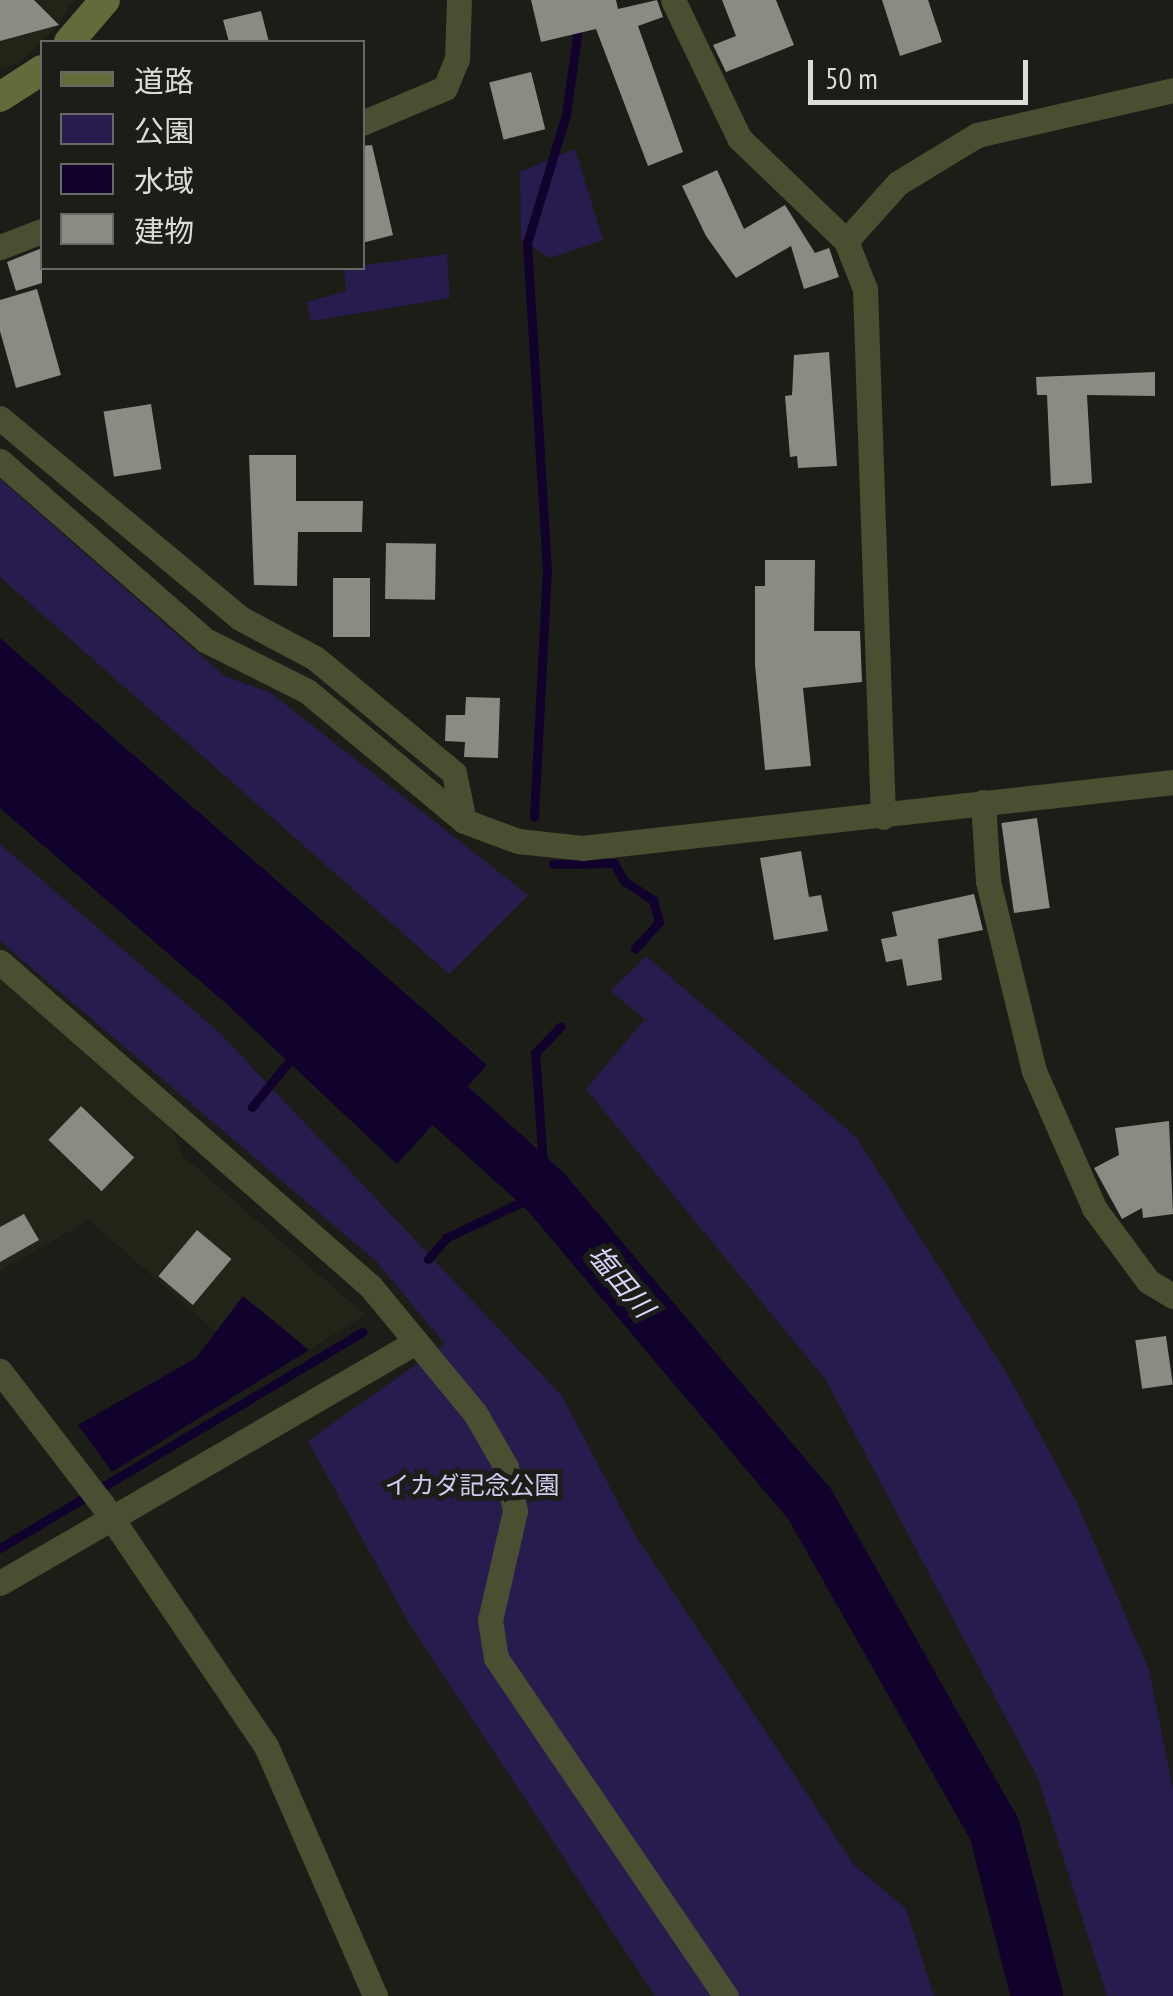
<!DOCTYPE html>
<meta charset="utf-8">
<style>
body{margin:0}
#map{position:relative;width:1173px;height:1996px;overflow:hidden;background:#1c1d17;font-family:"PT Sans Narrow","Noto Sans JP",sans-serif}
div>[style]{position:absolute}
.built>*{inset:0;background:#222418}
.green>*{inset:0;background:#281b4d}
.water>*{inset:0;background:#10022d}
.stream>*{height:9px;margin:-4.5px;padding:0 4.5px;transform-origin:4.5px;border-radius:4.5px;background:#10022d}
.river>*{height:52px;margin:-26px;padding:0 26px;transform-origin:26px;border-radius:26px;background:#10022d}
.building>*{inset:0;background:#8a8b83;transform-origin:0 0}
.minor>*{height:25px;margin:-12.5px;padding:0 12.5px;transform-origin:12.5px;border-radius:12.5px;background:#4a4f31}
.secondary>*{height:30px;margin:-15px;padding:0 15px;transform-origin:15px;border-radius:15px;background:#646b3a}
span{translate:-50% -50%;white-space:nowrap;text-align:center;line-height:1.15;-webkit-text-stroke:10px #1c1d17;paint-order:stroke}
.park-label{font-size:25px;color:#d0cbf1}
.water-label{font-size:28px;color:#d8d3fa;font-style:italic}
.legend{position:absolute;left:40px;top:40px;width:325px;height:230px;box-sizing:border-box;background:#1c1d17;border:2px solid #686964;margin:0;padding:12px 18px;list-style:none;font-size:30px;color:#dbdbd7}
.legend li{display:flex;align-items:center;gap:20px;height:50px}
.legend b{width:50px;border:2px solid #686964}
.scale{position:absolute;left:808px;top:60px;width:220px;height:45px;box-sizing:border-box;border:5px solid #dbdbd7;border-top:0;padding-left:12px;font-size:30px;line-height:35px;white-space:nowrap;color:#dbdbd7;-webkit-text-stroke:8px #1c1d17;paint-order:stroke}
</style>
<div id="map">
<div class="built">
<div style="clip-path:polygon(0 0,74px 0,56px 28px,18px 64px,0 68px)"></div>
<div style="clip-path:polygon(0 973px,170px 1125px,183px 1156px,365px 1315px,309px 1350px,243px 1297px,216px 1332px,89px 1220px,0 1271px)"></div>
</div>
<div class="green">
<div style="clip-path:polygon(575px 149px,603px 240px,549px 258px,521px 239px,520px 172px)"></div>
<div style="clip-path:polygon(447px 254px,450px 298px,311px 321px,307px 302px,346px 291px,344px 268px)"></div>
<div style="clip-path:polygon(0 479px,224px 676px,271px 693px,528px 895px,449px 974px,0 577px)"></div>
<div style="clip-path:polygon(0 844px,219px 1032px,562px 1396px,635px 1535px,854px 1865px,906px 1909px,934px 1996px,655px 1996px,409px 1623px,308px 1441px,445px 1344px,376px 1261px,0 941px)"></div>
<div style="clip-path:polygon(646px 956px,856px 1137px,1010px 1379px,1077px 1503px,1149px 1670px,1173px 1790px,1173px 1996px,1107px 1996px,1038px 1778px,826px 1380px,586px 1089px,645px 1019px,610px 991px)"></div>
</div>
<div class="water">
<div style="clip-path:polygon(0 638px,487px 1065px,397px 1164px,230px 1007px,0 808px)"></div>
<div style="clip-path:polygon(243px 1296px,309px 1350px,112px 1472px,78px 1425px,196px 1358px)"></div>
</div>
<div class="stream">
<div style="left:534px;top:817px;width:247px;rotate:-87deg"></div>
<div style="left:547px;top:570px;width:328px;rotate:-93.5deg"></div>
<div style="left:527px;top:243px;width:134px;rotate:-73.1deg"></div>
<div style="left:566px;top:115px;width:116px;rotate:-82.1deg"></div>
<div style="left:553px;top:864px;width:61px;rotate:-0.9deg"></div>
<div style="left:614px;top:863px;width:21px;rotate:61deg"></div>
<div style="left:624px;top:881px;width:35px;rotate:33deg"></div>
<div style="left:653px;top:900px;width:23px;rotate:75deg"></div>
<div style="left:659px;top:922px;width:36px;rotate:132deg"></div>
<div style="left:252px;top:1107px;width:67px;rotate:-51.1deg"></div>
<div style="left:428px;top:1259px;width:28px;rotate:-49deg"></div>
<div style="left:446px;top:1238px;width:110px;rotate:-25.4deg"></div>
<div style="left:545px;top:1191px;width:138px;rotate:-94.1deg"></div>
<div style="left:535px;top:1053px;width:37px;rotate:-46deg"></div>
<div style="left:0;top:1548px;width:422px;rotate:-30.8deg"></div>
</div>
<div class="river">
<div style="left:398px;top:1059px;width:198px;rotate:41.9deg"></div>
<div style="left:545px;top:1191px;width:409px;rotate:49.8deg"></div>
<div style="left:809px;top:1503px;width:374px;rotate:60.4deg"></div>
<div style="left:994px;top:1828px;width:173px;rotate:75.6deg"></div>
</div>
<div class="building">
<div style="clip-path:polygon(0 0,34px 0,59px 25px,0 41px)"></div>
<div style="clip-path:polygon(531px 0,616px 0,618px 9px,657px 0,663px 17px,638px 26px,683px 152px,648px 166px,596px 29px,541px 42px)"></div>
<div style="clip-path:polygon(722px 0,776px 0,794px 45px,726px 72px,713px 45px,736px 36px)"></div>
<div style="clip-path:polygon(882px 0,928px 0,942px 42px,900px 56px)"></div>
<div style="clip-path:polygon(261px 11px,269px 42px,229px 42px,223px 20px)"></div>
<div style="left:531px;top:72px;width:59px;height:43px;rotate:76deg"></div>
<div style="clip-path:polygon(372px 145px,393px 235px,362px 243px,362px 146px)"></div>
<div style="clip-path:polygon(717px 170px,744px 229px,785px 205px,815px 253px,829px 248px,839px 277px,804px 289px,791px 246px,736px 278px,706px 236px,682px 186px)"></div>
<div style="clip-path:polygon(42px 248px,42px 283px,16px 291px,7px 262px)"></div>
<div style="clip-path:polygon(37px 289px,61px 375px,16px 388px,0 331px,0 300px)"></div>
<div style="clip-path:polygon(829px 352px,837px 466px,798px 468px,797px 456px,790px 457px,785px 396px,792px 395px,794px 355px)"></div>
<div style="clip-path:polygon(1155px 372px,1155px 396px,1087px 395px,1092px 483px,1051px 486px,1047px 395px,1037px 395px,1036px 377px)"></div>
<div style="left:151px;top:404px;width:66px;height:48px;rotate:81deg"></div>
<div style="clip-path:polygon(249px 455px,296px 455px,296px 501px,363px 501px,362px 532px,298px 532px,297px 586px,254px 585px)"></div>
<div style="left:386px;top:543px;width:50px;height:56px;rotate:1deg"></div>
<div style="clip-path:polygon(765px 560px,815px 560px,814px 631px,860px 631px,862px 682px,803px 688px,811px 766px,765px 770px,755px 665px,755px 586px,765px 586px)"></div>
<div style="left:333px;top:578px;width:37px;height:59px"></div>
<div style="clip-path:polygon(466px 697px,500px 698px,498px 758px,464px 757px,465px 742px,445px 741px,446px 715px,465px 715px)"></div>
<div style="left:1037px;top:818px;width:91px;height:36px;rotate:82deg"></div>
<div style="clip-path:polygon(801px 851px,809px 897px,821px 895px,828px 931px,774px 940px,760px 858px)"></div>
<div style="clip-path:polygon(974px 894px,983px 930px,938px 939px,942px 980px,907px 986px,902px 959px,886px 962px,881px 939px,897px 936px,892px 912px)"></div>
<div style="left:81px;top:1106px;width:74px;height:47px;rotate:44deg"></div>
<div style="clip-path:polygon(1169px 1121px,1173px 1214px,1143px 1218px,1142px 1208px,1122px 1219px,1094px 1168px,1119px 1155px,1115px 1128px)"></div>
<div style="clip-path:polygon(24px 1214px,39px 1240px,0 1262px,0 1227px)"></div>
<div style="left:197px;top:1230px;width:45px;height:60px;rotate:40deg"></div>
<div style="left:1166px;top:1336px;width:49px;height:31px;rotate:82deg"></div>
</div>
<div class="minor">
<div style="left:673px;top:0;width:153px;rotate:64.4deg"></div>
<div style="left:739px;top:138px;width:149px;rotate:43.9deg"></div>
<div style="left:846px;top:241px;width:52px;rotate:68.4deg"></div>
<div style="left:865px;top:289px;width:528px;rotate:88.05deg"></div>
<div style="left:362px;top:123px;width:90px;rotate:-22.9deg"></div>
<div style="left:445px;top:88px;width:31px;rotate:-68deg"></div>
<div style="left:457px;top:59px;width:59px;rotate:-88.1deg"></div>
<div style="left:846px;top:241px;width:78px;rotate:-48.1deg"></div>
<div style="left:898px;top:183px;width:92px;rotate:-31.3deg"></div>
<div style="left:977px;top:135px;width:201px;rotate:-12.9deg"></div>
<div style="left:0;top:247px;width:45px;rotate:-20.9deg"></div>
<div style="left:0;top:418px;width:312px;rotate:39.8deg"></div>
<div style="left:240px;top:618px;width:85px;rotate:28.1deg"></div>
<div style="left:315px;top:658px;width:180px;rotate:39.6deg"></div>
<div style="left:454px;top:773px;width:49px;rotate:78.2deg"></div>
<div style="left:0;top:461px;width:272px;rotate:41.1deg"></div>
<div style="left:205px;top:640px;width:114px;rotate:26.6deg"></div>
<div style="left:307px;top:691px;width:204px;rotate:39.6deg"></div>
<div style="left:464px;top:821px;width:58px;rotate:20.3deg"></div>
<div style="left:518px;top:841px;width:64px;rotate:6.2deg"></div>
<div style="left:582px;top:848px;width:595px;rotate:-6.37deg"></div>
<div style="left:983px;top:802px;width:79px;rotate:86.4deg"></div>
<div style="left:988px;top:881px;width:195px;rotate:76.4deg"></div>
<div style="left:1034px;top:1071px;width:150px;rotate:66.3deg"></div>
<div style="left:1094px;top:1208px;width:91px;rotate:53.5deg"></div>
<div style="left:1148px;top:1281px;width:29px;rotate:31deg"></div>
<div style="left:0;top:962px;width:493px;rotate:41.2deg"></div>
<div style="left:371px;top:1287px;width:163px;rotate:50.5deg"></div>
<div style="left:475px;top:1413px;width:62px;rotate:60.1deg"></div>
<div style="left:506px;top:1467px;width:45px;rotate:78.4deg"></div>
<div style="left:515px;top:1511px;width:112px;rotate:102.9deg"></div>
<div style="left:490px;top:1620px;width:38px;rotate:81deg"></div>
<div style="left:496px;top:1658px;width:409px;rotate:55.8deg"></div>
<div style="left:0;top:1371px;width:168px;rotate:52.5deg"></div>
<div style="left:102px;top:1504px;width:292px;rotate:55.9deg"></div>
<div style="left:266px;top:1746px;width:273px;rotate:66.4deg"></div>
<div style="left:0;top:1583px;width:481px;rotate:-30.1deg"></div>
</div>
<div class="secondary">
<div style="left:69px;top:42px;width:55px;rotate:-49.4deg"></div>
<div style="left:0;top:97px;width:50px;rotate:-32.7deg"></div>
</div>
<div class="park-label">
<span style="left:472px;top:1485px">イカダ記念公園</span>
</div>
<div class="water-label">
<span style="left:621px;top:1281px;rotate:50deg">塩田川</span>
</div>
<ul class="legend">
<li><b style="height:12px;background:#646b3a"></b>道路</li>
<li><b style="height:28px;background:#281b4d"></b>公園</li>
<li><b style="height:28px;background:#10022d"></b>水域</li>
<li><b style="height:28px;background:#8a8b83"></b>建物</li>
</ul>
<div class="scale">50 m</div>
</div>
